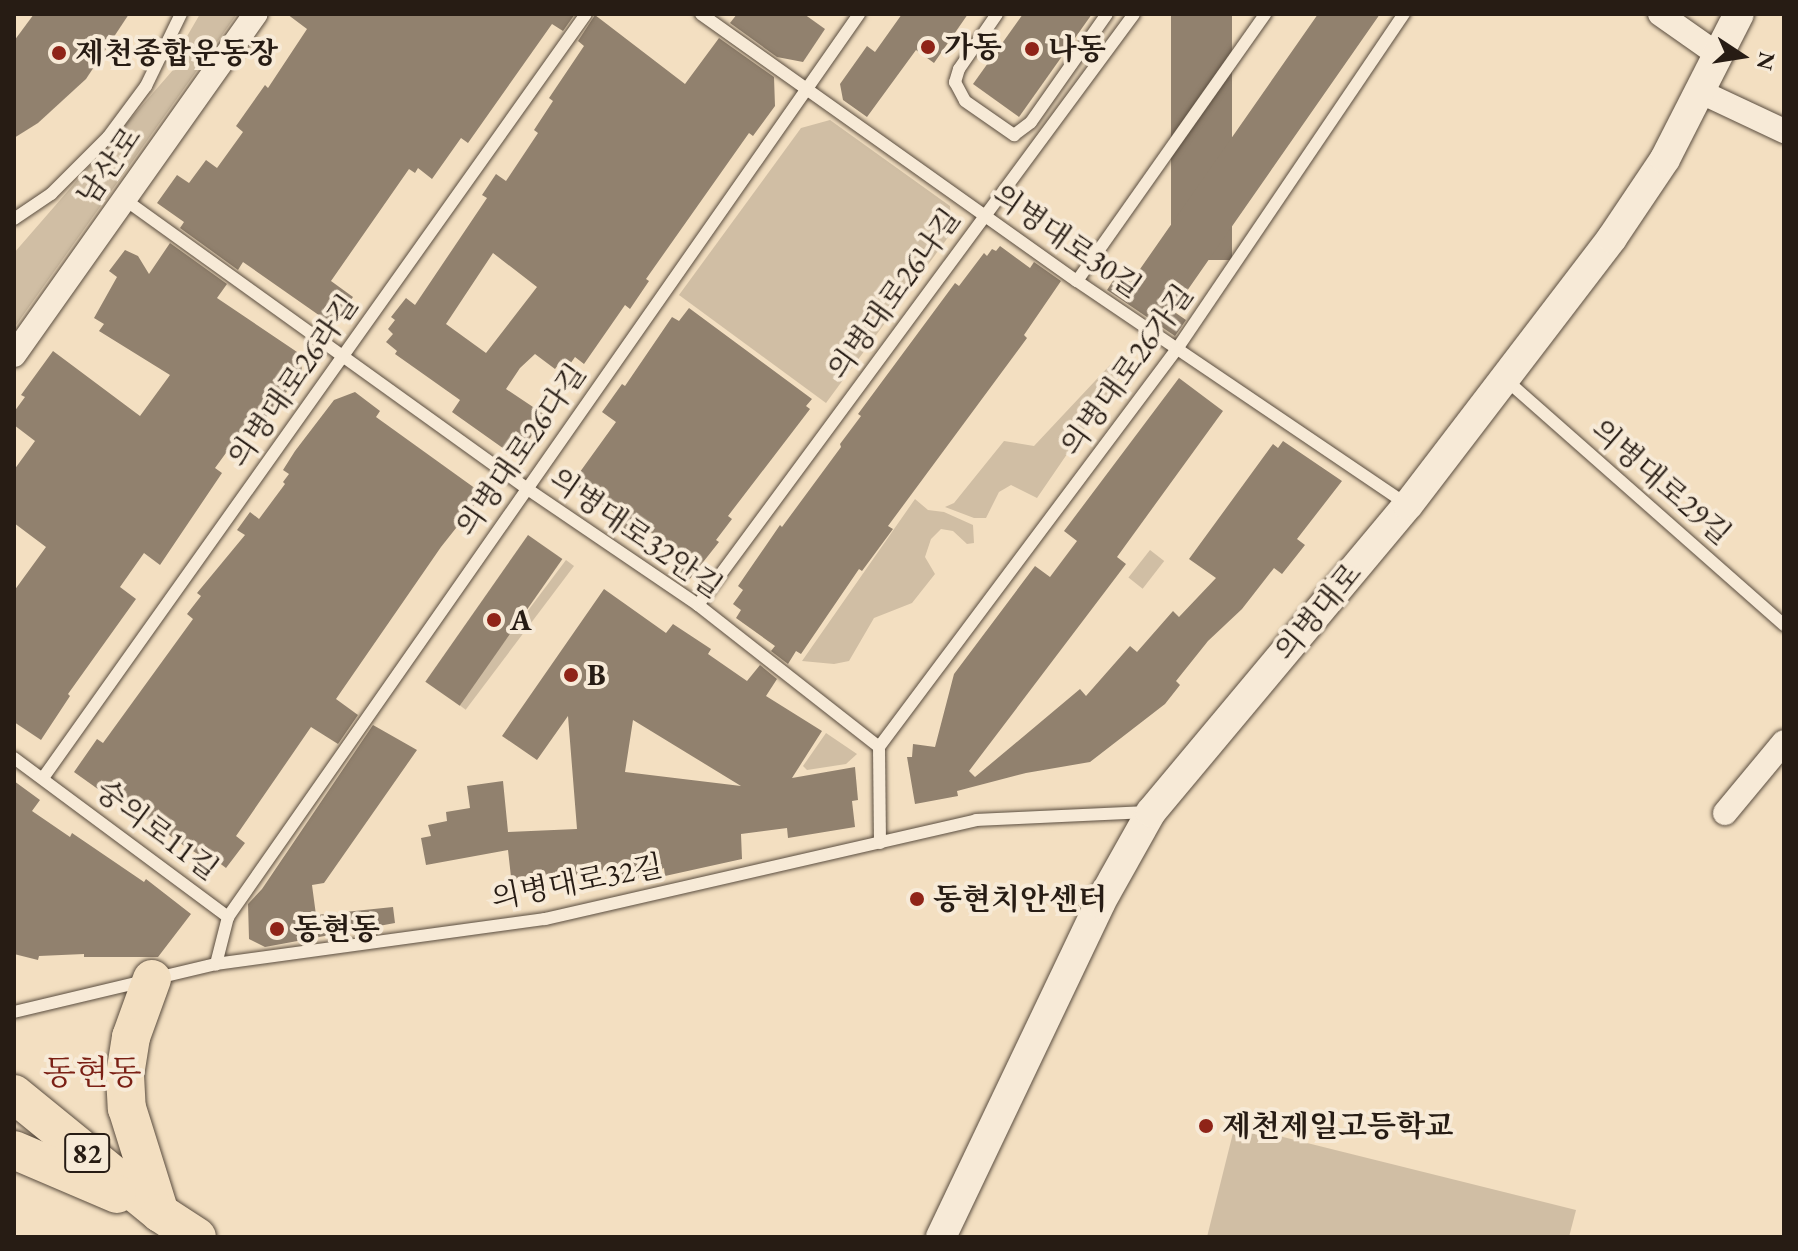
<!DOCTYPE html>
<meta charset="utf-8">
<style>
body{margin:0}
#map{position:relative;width:1798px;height:1251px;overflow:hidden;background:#f3dfc1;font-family:"EB Garamond","Noto Serif KR",serif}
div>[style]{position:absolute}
.green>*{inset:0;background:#d0bea4;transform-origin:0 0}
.building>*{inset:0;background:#91816e;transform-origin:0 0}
.roads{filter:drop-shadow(0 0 2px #5a4d3f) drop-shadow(0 0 2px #5a4d3f)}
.service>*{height:12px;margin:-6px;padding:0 6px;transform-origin:6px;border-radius:6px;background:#f7ead7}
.minor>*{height:24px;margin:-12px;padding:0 12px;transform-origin:12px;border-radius:12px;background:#f7ead7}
.tertiary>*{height:30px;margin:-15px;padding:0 15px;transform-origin:15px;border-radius:15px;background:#f7ead7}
.primary>*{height:38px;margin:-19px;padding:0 19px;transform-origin:19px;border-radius:19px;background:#f3dfc1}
.dots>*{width:22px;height:22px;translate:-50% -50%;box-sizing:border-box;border:4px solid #f7ead7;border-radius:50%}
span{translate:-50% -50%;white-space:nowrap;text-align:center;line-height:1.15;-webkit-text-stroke:8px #f7ead7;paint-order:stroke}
.shield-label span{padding:2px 6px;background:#f7ead7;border:2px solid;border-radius:6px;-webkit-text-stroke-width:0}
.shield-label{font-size:28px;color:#271c14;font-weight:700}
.poi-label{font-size:30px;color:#271c14;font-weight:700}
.left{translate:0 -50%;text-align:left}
.street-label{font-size:30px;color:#271c14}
.quarter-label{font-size:34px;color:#7a1f14}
.frame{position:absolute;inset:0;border:16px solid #271c14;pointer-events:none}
.north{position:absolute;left:1702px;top:16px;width:80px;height:80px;-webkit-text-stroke:6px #f7ead7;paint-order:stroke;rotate:102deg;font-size:22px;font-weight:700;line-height:32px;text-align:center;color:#271c14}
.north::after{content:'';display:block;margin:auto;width:28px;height:36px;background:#271c14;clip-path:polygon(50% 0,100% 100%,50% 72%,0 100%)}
</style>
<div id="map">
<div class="green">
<div style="clip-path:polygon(200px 14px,237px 14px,14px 328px,14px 253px,186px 55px,186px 38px)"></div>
<div style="clip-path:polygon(830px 120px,950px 206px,952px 232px,826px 403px,679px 295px,801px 128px)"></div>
<div style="clip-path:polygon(1125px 357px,1130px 362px,1037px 498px,1011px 485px,999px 492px,986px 518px,974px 518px,945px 507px,954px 503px,1004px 441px,1034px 446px,1110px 365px)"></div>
<div style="clip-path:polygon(915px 499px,928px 510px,944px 512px,973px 525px,974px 543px,967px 544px,953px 531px,941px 529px,931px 539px,925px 557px,935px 574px,912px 603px,874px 618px,849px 661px,834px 664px,802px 661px)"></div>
<div style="left:1150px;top:550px;width:18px;height:35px;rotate:38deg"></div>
<div style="left:566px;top:560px;width:10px;height:180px;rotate:37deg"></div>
<div style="clip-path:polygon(826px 733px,857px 754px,846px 764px,807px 770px,803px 766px)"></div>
<div style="clip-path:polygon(1235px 1125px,1576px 1210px,1569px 1237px,1207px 1237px)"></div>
</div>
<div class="building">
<div style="clip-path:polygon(34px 14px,129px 14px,86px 79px,38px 123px,14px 138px,14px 41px)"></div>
<div style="clip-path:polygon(287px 14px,575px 14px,563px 31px,552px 24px,468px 143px,461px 138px,432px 179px,418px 168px,415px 173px,409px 169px,331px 281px,353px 297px,333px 325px,243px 262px,238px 270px,180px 228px,184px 222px,157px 203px,177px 175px,189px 183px,206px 160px,217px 168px,243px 132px,236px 126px,265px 85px,268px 88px,307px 29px)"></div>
<div style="clip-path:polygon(737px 14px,804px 14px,825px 29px,803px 62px,777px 57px,730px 23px)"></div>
<div style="clip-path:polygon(902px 14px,968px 14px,934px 63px,916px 50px,867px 117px,843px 100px,840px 84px,867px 46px,875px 52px)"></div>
<div style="clip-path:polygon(1023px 14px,1092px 14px,1019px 117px,973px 84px)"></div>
<div style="left:1171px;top:14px;width:61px;height:246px"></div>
<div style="clip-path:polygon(1318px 14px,1380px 14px,1173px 311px,1186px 320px,1175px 336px,1107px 290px,1118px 273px,1131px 282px)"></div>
<div style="clip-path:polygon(evenodd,595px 15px,685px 84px,719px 38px,774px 77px,775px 106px,753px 136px,749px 133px,646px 279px,649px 281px,630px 309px,625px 305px,584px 364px,575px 357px,568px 367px,560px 362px,555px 369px,535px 354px,520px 368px,506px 389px,545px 415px,525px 446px,507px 451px,452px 412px,460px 400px,395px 354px,397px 351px,386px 342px,393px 334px,388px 329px,395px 320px,391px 317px,406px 298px,415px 305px,487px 198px,482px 195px,496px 174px,506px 181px,538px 133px,534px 130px,553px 101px,549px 98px,584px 46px,578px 41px,595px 15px,493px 253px,537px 287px,486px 353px,446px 324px,493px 253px)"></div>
<div style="clip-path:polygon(170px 243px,227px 284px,217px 298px,300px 354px,302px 372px,251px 438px,242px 431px,215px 468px,222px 473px,160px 565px,144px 553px,120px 587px,136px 599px,68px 694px,70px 696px,41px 740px,14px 722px,14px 591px,46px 547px,14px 523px,14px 470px,35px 441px,14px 425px,14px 412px,25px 397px,21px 395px,53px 351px,140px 416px,170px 375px,99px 331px,104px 324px,94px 318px,117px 277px,109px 271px,125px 250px,138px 256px,149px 274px)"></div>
<div style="clip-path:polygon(1000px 246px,1030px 268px,1034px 262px,1061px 281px,1024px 335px,1027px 338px,888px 526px,893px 529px,862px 571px,859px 569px,801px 654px,796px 651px,788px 664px,771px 651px,775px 646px,736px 618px,741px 610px,733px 604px,743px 590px,738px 586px,780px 525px,782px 527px,841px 447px,840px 444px,861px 416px,858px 414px,955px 283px,959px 286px,984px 253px,987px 256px,992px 249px,996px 251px)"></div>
<div style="clip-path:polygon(689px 308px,812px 399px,806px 406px,810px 409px,728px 516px,732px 519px,716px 540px,719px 542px,685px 585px,670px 575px,683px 556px,650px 532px,640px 546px,607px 523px,614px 513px,572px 483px,616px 422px,602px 412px,622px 384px,625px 386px,672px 317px,679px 321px)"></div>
<div style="clip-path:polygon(1179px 378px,1223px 411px,1117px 557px,1126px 564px,969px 771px,975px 777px,1080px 689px,1086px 696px,1130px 646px,1137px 652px,1173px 611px,1179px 617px,1216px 578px,1189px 559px,1273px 444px,1278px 448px,1283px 441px,1342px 481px,1297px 539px,1305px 545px,1282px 574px,1274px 568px,1242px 609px,1208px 641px,1176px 681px,1180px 685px,1165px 704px,1090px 762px,1026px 773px,957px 791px,958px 796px,915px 804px,907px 757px,912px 757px,913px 744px,935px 747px,954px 674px,1035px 566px,1050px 577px,1077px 541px,1064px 531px)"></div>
<div style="clip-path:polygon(355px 392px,380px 411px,376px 417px,483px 494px,441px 547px,336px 699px,358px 715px,338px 744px,311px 727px,236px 836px,245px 843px,226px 868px,205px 852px,201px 856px,183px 845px,104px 789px,102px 792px,74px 772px,97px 739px,103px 743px,193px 619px,187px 614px,201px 596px,197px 593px,245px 535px,237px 530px,250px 512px,259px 519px,285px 484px,283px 482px,289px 474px,283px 470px,295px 451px,334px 400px)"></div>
<div style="left:528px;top:535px;width:42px;height:179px;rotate:35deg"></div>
<div style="clip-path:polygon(evenodd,604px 589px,666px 633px,673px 624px,711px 649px,708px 654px,747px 681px,760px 665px,777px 679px,766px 696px,822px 731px,792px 778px,855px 767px,858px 800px,852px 801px,855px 827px,788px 838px,787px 828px,741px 834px,742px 859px,665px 876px,664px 868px,619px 886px,616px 868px,512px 886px,508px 850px,426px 865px,421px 838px,431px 836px,428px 825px,447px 821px,446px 812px,470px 808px,467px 786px,503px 781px,508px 832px,577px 829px,568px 716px,537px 760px,502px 736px,604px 589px,633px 720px,741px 786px,625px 772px,633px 720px)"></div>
<div style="clip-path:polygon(373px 725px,417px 750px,324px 883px,312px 885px,316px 915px,393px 907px,395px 923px,265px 947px,249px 939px,248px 904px,262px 889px)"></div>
<div style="clip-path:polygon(14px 781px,40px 800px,32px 811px,70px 837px,72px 833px,144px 882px,146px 879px,191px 914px,158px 957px,84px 957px,84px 954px,39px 956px,38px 960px,14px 954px)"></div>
</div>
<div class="roads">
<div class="service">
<div style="left:701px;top:14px;width:461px;rotate:35.4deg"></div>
<div style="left:1077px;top:281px;width:400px;rotate:34.1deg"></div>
<div style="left:997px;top:14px;width:67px;rotate:124.6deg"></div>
<div style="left:959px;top:69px;width:14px;rotate:107deg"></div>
<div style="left:955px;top:82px;width:21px;rotate:62deg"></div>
<div style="left:965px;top:101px;width:60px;rotate:34.8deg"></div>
<div style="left:1014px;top:135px;width:21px;rotate:-37deg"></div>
<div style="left:1031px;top:122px;width:132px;rotate:-54.9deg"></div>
<div style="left:124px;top:199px;width:495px;rotate:35.7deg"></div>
<div style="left:526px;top:488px;width:208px;rotate:34.2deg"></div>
<div style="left:698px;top:605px;width:230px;rotate:38.1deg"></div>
<div style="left:879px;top:747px;width:96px;rotate:89.4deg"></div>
<div style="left:14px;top:219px;width:45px;rotate:-34deg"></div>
<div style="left:51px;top:194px;width:81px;rotate:-45deg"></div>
<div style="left:108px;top:137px;width:64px;rotate:-53.3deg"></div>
<div style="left:146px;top:86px;width:80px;rotate:-64.1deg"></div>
<div style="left:1077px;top:281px;width:327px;rotate:-54.8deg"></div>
<div style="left:1505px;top:379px;width:372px;rotate:41.4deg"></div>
<div style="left:698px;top:605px;width:734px;rotate:-53.58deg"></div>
<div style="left:879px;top:747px;width:497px;rotate:-53.2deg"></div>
<div style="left:1177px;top:349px;width:405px;rotate:-55.9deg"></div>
<div style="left:14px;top:758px;width:267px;rotate:36.6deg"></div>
<div style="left:228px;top:917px;width:49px;rotate:104.3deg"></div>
<div style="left:43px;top:778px;width:937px;rotate:-54.6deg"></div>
<div style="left:228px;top:917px;width:1102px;rotate:-55.05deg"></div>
<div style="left:14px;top:1012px;width:208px;rotate:-13.4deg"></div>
<div style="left:216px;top:964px;width:332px;rotate:-7.8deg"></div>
<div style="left:545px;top:919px;width:442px;rotate:-12.9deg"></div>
<div style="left:976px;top:820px;width:171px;rotate:-2.7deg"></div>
</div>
<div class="minor">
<div style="left:1660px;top:14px;width:70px;rotate:35.1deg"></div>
<div style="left:1701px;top:92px;width:92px;rotate:25.2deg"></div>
<div style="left:14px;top:355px;width:418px;rotate:-54.7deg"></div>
<div style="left:1725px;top:813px;width:92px;rotate:-50.3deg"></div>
</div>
<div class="tertiary">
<div style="left:941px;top:1237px;width:370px;rotate:-64.5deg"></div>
<div style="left:1100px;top:903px;width:104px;rotate:-60.7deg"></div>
<div style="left:1151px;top:812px;width:400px;rotate:-50.1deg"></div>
<div style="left:1408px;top:505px;width:336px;rotate:-52.6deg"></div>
<div style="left:1612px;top:238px;width:95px;rotate:-56.1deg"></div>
<div style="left:1665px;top:159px;width:163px;rotate:-63deg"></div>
</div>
<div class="primary">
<div style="left:152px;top:979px;width:62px;rotate:109.9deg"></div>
<div style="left:131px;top:1037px;width:38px;rotate:99deg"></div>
<div style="left:125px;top:1075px;width:33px;rotate:87deg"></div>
<div style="left:127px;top:1108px;width:110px;rotate:72.6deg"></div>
<div style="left:14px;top:1094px;width:188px;rotate:39.2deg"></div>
<div style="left:160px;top:1213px;width:44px;rotate:33deg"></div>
<div style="left:14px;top:1150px;width:112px;rotate:23.1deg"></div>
</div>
</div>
<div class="dots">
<div style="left:928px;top:47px;background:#8f2418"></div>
<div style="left:1032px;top:49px;background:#8f2418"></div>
<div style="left:59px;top:53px;background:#8f2418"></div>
<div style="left:494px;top:620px;background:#8f2418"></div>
<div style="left:571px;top:675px;background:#8f2418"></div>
<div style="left:917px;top:899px;background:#8f2418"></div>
<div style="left:277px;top:929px;background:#8f2418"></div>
<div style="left:1206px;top:1126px;background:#8f2418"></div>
</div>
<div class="shield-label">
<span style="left:87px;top:1153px">82</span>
</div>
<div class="poi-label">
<span class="left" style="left:944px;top:47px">가동</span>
<span class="left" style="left:1048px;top:49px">나동</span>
<span class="left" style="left:75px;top:53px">제천종합운동장</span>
<span class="left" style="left:510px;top:620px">A</span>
<span class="left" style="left:587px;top:675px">B</span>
<span class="left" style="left:933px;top:899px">동현치안센터</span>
<span class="left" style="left:293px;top:929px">동현동</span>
<span class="left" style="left:1222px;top:1126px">제천제일고등학교</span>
</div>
<div class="street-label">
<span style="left:109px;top:166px;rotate:-55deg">남산로</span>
<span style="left:1067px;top:241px;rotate:35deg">의병대로30길</span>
<span style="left:894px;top:294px;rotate:-54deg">의병대로26나길</span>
<span style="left:1127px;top:370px;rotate:-54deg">의병대로26가길</span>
<span style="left:293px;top:381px;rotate:-55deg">의병대로26라길</span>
<span style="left:521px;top:450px;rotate:-55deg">의병대로26다길</span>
<span style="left:1661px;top:482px;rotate:41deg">의병대로29길</span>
<span style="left:636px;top:533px;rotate:35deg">의병대로32안길</span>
<span style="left:1318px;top:612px;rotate:-50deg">의병대로</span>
<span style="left:157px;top:830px;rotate:37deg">숭의로11길</span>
<span style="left:577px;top:882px;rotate:-11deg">의병대로32길</span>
</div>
<div class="quarter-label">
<span style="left:92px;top:1073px">동현동</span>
</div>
<div class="frame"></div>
<div class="north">N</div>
</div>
